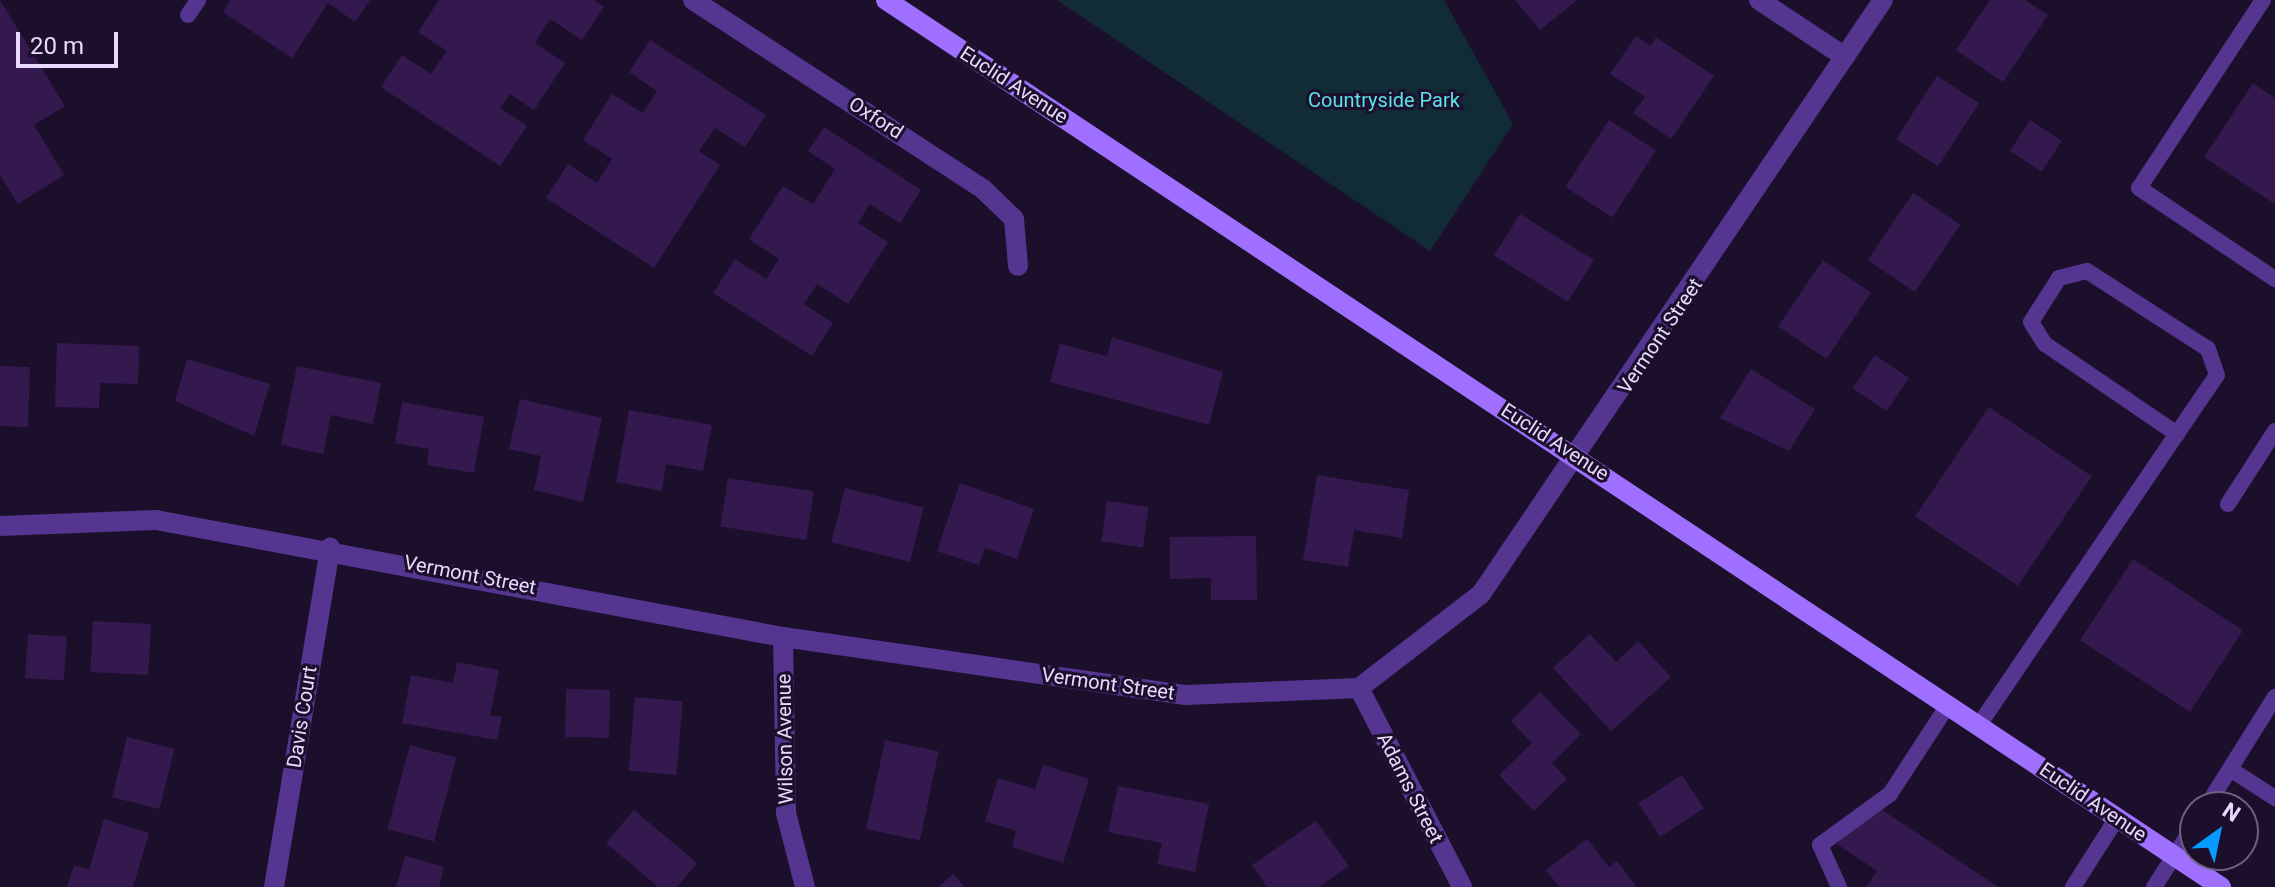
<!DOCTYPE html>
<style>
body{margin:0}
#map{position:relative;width:2275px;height:887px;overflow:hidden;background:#1c0f2c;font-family:Roboto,sans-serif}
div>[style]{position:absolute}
.green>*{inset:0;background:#112c36}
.building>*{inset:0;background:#34194f;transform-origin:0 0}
.lane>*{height:16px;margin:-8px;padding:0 8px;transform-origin:8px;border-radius:8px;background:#54358f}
.street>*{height:20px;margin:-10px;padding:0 10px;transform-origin:10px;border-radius:10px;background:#54358f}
.secondary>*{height:20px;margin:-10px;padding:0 10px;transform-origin:10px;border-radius:10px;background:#9f70ff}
span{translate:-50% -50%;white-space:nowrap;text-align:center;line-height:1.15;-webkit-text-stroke:6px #1c0f2c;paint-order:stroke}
.street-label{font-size:20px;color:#e9d9ff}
.park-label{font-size:20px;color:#5ae3eb}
.north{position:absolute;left:2179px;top:791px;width:80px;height:80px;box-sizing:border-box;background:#1c0f2c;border:2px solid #6e6080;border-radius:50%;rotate:33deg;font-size:22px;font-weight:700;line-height:32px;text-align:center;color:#e9d9ff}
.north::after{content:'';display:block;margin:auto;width:28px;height:36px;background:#059aff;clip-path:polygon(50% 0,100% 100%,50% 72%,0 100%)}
.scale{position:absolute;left:16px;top:32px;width:102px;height:36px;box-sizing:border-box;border:4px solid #e9d9ff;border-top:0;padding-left:10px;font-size:24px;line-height:28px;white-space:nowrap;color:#e9d9ff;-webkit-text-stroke:6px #1c0f2c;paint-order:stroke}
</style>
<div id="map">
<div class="green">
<div style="clip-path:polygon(1057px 0,1444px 0,1513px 124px,1430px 251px)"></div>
</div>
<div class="building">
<div style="clip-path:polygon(0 0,65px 106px,34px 125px,64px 175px,18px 204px,0 175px)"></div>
<div style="clip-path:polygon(230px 0,370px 0,355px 22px,328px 3px,292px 58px,223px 12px)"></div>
<div style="clip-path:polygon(439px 0,594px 0,604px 7px,582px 40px,550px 19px,535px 43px,565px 63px,534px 110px,510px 94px,500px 108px,527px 126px,500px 166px,381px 87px,402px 55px,431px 74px,447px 51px,418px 32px)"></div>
<div style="clip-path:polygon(1515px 0,1577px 0,1540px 30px)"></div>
<div style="clip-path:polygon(1990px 0,2025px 0,2048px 15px,2003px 82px,1956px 50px)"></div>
<div style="clip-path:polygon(1636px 36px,1651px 46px,1656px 37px,1714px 76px,1671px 139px,1633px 113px,1645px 97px,1610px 74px)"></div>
<div style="clip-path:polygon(650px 40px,766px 115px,745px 147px,715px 128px,699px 151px,720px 165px,654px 268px,546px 198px,568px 164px,597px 183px,612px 159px,583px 140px,612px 94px,643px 113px,657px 91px,629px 72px)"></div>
<div style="left:1937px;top:76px;width:50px;height:75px;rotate:33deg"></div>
<div style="clip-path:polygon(2253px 83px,2275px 98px,2275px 204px,2204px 157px)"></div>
<div style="left:1609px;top:120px;width:56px;height:80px;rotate:33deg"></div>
<div style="left:2030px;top:120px;width:38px;height:37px;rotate:33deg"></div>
<div style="clip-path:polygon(824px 127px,921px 190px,900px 223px,870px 204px,858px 223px,888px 242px,848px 304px,817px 284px,804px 304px,833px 323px,812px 356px,713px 293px,735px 259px,766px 279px,779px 259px,749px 239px,783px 186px,813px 204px,835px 169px,808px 151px)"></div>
<div style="left:1913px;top:193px;width:57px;height:81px;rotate:34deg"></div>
<div style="left:1520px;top:214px;width:87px;height:49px;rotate:32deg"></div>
<div style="left:1823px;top:260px;width:58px;height:80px;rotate:34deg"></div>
<div style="clip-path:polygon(1112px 337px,1223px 372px,1209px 425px,1050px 382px,1060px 344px,1107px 356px)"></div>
<div style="clip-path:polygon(57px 343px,139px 346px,138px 384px,100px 383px,99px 408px,55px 407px)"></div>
<div style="left:1875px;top:355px;width:41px;height:40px;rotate:34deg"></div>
<div style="clip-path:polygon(187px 359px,270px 384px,254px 436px,175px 401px)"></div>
<div style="left:0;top:366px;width:30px;height:60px;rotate:2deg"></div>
<div style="clip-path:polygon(297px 366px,381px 383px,373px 424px,331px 415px,323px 454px,281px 445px)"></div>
<div style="clip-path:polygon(1751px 369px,1815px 409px,1789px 451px,1720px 418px)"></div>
<div style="clip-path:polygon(520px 399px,602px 418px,583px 502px,534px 490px,541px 456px,509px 449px)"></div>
<div style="clip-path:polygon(402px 402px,484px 417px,474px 473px,427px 465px,429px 449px,395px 443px)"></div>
<div style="left:1989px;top:407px;width:124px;height:132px;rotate:34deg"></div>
<div style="clip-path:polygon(629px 410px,712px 425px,703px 471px,666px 464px,662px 491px,616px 482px)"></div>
<div style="clip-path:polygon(1317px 475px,1409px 490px,1402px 538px,1354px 530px,1348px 567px,1303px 560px)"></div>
<div style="left:728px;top:478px;width:87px;height:49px;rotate:9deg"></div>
<div style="clip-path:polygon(960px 483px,1034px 509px,1017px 559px,985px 548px,979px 565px,937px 551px)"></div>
<div style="left:845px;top:488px;width:81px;height:56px;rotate:14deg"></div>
<div style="left:1107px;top:501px;width:42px;height:41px;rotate:8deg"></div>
<div style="clip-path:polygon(1256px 536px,1257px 600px,1211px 600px,1211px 578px,1170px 579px,1170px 537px)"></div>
<div style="left:2133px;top:559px;width:131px;height:97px;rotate:33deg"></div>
<div style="left:93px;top:621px;width:58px;height:51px;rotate:3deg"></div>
<div style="left:28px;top:634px;width:39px;height:44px;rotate:4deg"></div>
<div style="clip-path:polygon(1590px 634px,1616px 662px,1638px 641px,1671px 677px,1611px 731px,1553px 668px)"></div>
<div style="clip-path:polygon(457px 662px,499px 670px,490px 715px,502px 717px,497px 740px,402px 723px,411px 675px,453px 683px)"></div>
<div style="left:566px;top:689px;width:44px;height:48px;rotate:1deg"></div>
<div style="clip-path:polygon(1540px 692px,1581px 734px,1552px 763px,1567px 779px,1534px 811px,1499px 775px,1532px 743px,1511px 721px)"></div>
<div style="left:635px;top:697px;width:48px;height:74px;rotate:5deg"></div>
<div style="left:127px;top:737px;width:49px;height:62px;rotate:14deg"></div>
<div style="left:885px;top:740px;width:55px;height:91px;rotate:12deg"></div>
<div style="left:410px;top:745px;width:48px;height:87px;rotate:15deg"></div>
<div style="clip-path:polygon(1043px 765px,1089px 779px,1063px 863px,1012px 847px,1016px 831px,985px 821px,998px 778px,1035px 789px)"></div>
<div style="left:1682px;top:775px;width:40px;height:52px;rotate:57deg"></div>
<div style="clip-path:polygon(1118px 786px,1209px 804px,1195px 872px,1157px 864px,1162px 843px,1108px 832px)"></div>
<div style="clip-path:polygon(1867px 800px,1998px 887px,1866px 887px,1877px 871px,1837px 844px)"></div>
<div style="clip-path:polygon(634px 810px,697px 863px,677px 887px,658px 887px,606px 843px)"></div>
<div style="clip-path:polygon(104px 819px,149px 833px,133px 887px,67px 887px,74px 865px,89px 870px)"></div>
<div style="clip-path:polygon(1316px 821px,1349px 866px,1319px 887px,1267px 887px,1252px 865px)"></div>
<div style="clip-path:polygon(1587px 839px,1609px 867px,1617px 861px,1637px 887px,1559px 887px,1546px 870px)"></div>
<div style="clip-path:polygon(405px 856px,444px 867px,439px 887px,396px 887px)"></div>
<div style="clip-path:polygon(953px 874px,965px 887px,938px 887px)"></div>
</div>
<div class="lane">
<div style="left:2263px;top:0;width:225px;rotate:123.4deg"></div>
<div style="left:2139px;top:188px;width:164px;rotate:33.8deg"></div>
<div style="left:188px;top:15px;width:18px;rotate:-56deg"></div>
<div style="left:2228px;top:504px;width:87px;rotate:-57.2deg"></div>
<div style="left:1979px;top:725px;width:423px;rotate:-55.8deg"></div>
<div style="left:2217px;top:375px;width:28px;rotate:-109deg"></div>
<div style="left:2208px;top:349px;width:144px;rotate:-147.2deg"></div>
<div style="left:2087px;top:271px;width:29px;rotate:166deg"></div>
<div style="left:2059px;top:278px;width:52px;rotate:122.5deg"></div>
<div style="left:2031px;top:322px;width:26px;rotate:58deg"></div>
<div style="left:2045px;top:344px;width:160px;rotate:34.3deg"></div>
<div style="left:2230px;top:769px;width:54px;rotate:32.8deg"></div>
<div style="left:2206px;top:807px;width:130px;rotate:-57.9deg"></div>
<div style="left:1839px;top:887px;width:46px;rotate:-114.3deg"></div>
<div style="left:1820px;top:845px;width:87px;rotate:-36.1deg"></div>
<div style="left:1890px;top:794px;width:106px;rotate:-56.9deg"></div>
<div style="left:2073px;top:887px;width:82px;rotate:-57.5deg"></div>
<div style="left:2154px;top:887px;width:75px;rotate:-56.9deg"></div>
</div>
<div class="street">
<div style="left:693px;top:0;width:346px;rotate:33.1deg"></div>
<div style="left:983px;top:189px;width:43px;rotate:44.1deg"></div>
<div style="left:1014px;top:219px;width:47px;rotate:85.1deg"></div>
<div style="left:1759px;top:0;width:103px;rotate:33.5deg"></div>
<div style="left:0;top:526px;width:156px;rotate:-2.2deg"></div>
<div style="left:156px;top:520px;width:638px;rotate:10.57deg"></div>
<div style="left:783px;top:637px;width:407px;rotate:8.2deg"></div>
<div style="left:1186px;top:695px;width:173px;rotate:-2.3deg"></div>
<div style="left:1359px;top:688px;width:154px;rotate:-37.6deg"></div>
<div style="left:1481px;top:594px;width:717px;rotate:-55.91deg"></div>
<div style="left:783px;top:637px;width:176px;rotate:89deg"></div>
<div style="left:786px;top:813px;width:76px;rotate:75.6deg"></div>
<div style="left:1359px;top:688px;width:224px;rotate:62.6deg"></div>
<div style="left:274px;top:887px;width:344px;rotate:-80.6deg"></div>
</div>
<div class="secondary">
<div style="left:886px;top:0;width:1603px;rotate:33.6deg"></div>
</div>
<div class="street-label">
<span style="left:1014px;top:85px;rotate:33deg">Euclid Avenue</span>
<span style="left:876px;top:118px;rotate:33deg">Oxford</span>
<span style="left:1660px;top:336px;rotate:-56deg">Vermont Street</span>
<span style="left:1555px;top:442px;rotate:33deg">Euclid Avenue</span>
<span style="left:470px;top:575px;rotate:11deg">Vermont Street</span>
<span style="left:1108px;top:684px;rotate:8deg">Vermont Street</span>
<span style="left:302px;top:717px;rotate:-81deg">Davis Court</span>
<span style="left:785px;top:739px;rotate:-91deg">Wilson Avenue</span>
<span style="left:1410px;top:788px;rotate:63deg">Adams Street</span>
<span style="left:2093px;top:802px;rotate:34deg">Euclid Avenue</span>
</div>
<div class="park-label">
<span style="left:1384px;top:100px">Countryside Park</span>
</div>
<div class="north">N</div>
<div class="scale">20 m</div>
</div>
